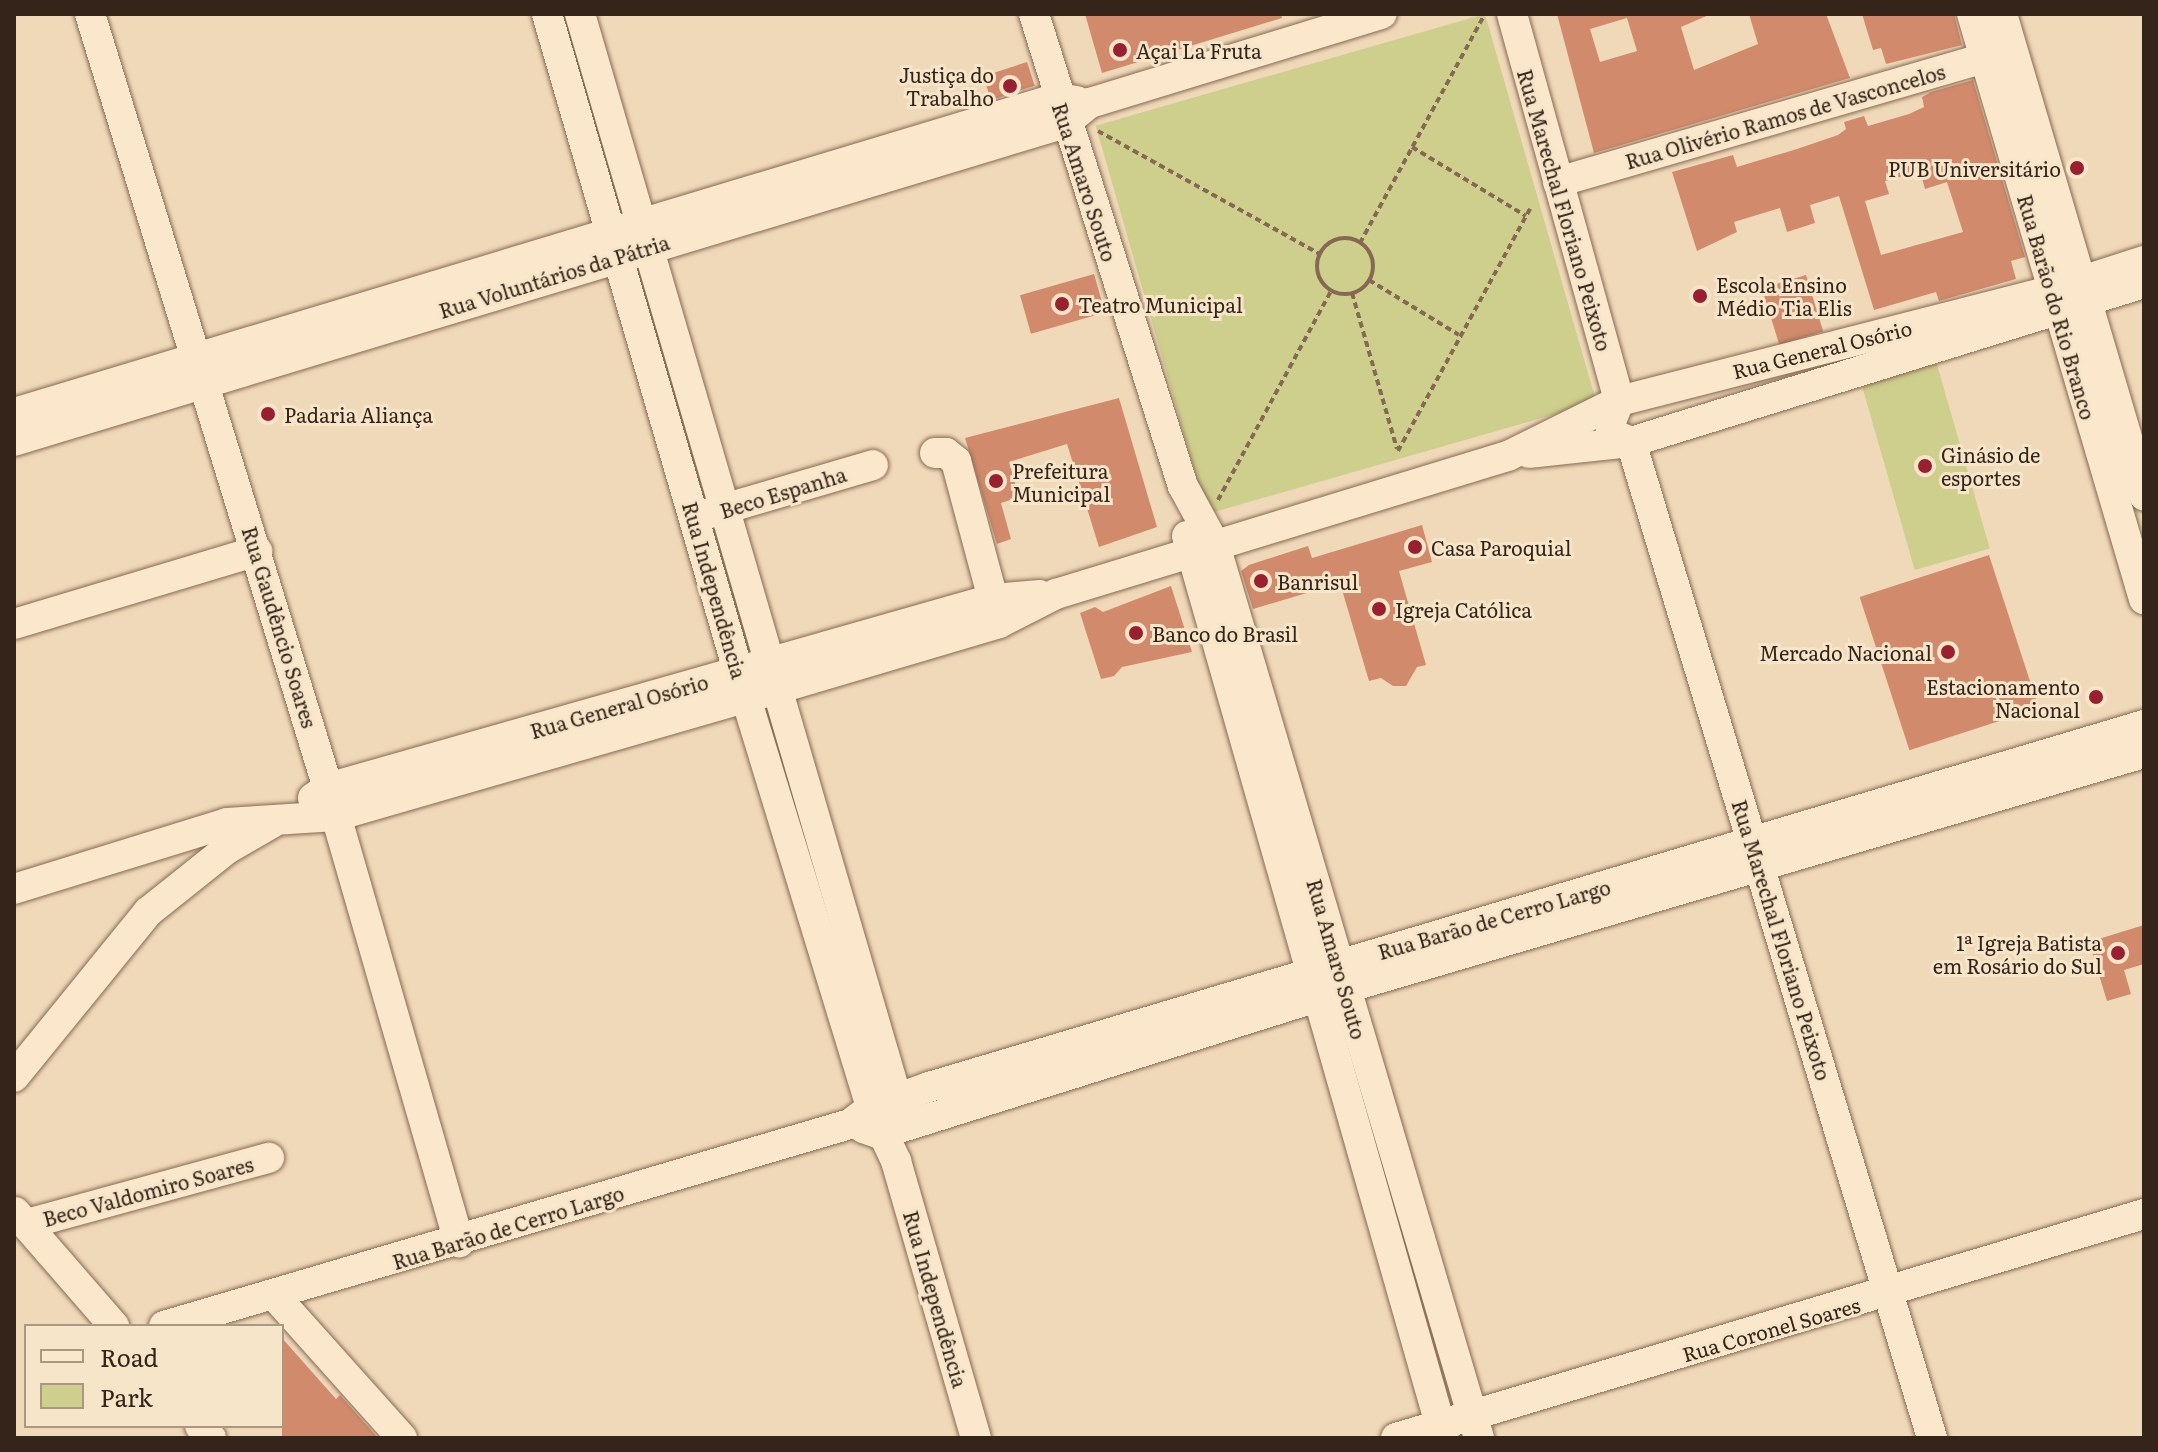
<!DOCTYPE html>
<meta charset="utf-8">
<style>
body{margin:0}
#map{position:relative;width:2158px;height:1452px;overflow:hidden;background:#f0d9b9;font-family:Literata,serif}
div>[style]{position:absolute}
.green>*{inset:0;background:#cece8d;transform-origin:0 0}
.building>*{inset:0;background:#d18b6c;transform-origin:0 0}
.path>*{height:4px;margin-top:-2px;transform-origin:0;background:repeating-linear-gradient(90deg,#876953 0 6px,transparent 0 10px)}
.path>.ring{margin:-2px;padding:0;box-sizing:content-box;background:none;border:4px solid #876953;border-radius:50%}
.roads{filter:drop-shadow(0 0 2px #876953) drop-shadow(0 0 2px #876953)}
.minor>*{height:30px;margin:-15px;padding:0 15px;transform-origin:15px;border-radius:15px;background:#fbe8cc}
.dots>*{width:22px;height:22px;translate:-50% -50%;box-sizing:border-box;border:4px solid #f7e5c9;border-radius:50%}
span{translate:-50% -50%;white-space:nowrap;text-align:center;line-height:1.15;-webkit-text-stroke:6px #f7e5c9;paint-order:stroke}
.poi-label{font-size:20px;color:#352419}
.left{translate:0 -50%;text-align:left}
.right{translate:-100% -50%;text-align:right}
.street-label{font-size:20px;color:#352419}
.frame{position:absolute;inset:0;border:16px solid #352419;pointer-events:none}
.legend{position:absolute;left:24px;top:1324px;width:260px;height:104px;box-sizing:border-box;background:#f7e5c9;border:2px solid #a99883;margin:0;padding:10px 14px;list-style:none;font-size:24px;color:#352419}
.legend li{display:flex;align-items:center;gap:16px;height:40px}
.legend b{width:40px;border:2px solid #a99883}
</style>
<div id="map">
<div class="green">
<div style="left:1485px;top:14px;width:404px;height:405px;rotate:74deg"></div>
<div style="left:1936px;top:361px;width:195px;height:78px;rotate:74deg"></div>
</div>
<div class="building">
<div style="clip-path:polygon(1085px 14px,1281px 14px,1282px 18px,1102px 73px)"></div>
<div style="clip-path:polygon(evenodd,1557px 14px,1711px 14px,1681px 27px,1694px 70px,1758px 44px,1749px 14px,1826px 14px,1850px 78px,1594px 153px,1557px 14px,1627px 18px,1637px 51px,1600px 62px,1590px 29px,1627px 18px)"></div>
<div style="clip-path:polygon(1862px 14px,1954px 14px,1962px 45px,1886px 64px,1881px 48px,1873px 50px)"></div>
<div style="left:1027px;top:62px;width:25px;height:46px;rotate:72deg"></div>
<div style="clip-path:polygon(evenodd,1973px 80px,2025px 257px,2011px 261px,2016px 279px,1939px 301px,1936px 292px,1874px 310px,1839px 196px,1810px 205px,1815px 223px,1787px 232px,1780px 208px,1734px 222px,1737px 232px,1697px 251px,1672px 172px,1733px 155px,1737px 167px,1797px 149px,1838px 135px,1846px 129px,1844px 122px,1864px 116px,1868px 126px,1909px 114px,1924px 107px,1922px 97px,1931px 92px,1973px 80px,1920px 171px,1925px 189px,1947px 182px,1963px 232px,1881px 255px,1865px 201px,1889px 194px,1885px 181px,1920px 171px)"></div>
<div style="left:1094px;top:274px;width:40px;height:77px;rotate:74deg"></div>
<div style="left:1806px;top:275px;width:59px;height:46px;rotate:73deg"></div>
<div style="clip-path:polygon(1119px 398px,1157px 527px,1099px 547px,1067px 444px,1009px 462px,1019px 497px,1001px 503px,1011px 539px,997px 544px,965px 438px)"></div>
<div style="clip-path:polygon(1422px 525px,1432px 562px,1399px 571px,1426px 665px,1417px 667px,1406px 686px,1393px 686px,1381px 678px,1369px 681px,1340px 583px,1253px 609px,1241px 571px,1249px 565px,1308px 546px,1312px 558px)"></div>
<div style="left:1989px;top:555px;width:161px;height:136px;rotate:72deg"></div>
<div style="clip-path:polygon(1171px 586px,1192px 652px,1122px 667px,1114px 676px,1101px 679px,1080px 613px,1095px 607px,1103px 612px)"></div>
<div style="clip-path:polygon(2144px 925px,2144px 964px,2124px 970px,2131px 994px,2107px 1001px,2089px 942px)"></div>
<div style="clip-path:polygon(282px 1338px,336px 1399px,340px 1395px,378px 1438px,282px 1438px)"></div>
</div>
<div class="path">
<div style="left:1098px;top:131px;width:254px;rotate:29deg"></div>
<div style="left:1412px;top:147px;width:133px;rotate:31.2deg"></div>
<div class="ring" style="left:1317px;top:238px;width:52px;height:52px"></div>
<div style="left:1360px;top:243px;width:261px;rotate:-61.4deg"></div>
<div style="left:1369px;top:280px;width:105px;rotate:31.4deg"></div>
<div style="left:1352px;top:293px;width:162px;rotate:73.9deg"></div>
<div style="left:1398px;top:451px;width:276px;rotate:-61.4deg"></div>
<div style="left:1218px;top:500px;width:238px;rotate:-61.6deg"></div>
</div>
<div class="roads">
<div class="minor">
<div style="left:90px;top:14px;width:810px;rotate:72.91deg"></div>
<div style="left:328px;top:788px;width:473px;rotate:73.9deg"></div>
<div style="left:547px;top:14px;width:712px;rotate:73.78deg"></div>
<div style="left:746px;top:698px;width:429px;rotate:73deg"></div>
<div style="left:871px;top:1108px;width:59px;rotate:64.7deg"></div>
<div style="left:896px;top:1161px;width:288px;rotate:73.9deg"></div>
<div style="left:580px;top:14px;width:1148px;rotate:73.71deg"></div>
<div style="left:1034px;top:14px;width:495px;rotate:72.5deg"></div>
<div style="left:1183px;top:486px;width:67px;rotate:61.5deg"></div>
<div style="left:1215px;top:545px;width:931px;rotate:73.53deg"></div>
<div style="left:1512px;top:14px;width:402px;rotate:74.5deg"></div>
<div style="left:1619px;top:401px;width:25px;rotate:111deg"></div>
<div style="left:1610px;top:424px;width:12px;rotate:70deg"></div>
<div style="left:1614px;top:435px;width:18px;rotate:22deg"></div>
<div style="left:1631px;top:442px;width:1040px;rotate:73.18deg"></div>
<div style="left:1972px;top:14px;width:610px;rotate:73.62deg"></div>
<div style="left:2002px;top:14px;width:502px;rotate:73.55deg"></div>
<div style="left:1558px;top:182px;width:461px;rotate:-16.2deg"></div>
<div style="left:14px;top:413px;width:1090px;rotate:-16.79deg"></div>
<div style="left:1058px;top:98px;width:19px;rotate:9deg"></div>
<div style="left:14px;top:441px;width:1098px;rotate:-16.83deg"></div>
<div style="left:1065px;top:123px;width:32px;rotate:-39deg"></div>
<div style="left:1090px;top:103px;width:305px;rotate:-17deg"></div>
<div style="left:935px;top:453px;width:11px"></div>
<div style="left:946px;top:453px;width:13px;rotate:39deg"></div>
<div style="left:956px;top:461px;width:163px;rotate:75deg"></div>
<div style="left:1529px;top:453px;width:103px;rotate:-6.2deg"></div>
<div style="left:1631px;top:442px;width:537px;rotate:-17.22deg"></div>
<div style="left:707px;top:514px;width:173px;rotate:-16.4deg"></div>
<div style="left:1187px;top:536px;width:938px;rotate:74.1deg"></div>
<div style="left:14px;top:624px;width:254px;rotate:-16.7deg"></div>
<div style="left:313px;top:798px;width:18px;rotate:-34deg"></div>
<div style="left:328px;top:788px;width:691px;rotate:-15.87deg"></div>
<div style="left:993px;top:599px;width:47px;rotate:-4.9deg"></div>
<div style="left:14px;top:889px;width:223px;rotate:-17.2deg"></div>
<div style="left:227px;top:823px;width:109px;rotate:-3.7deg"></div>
<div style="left:336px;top:816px;width:427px;rotate:-16.1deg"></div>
<div style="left:746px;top:698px;width:264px;rotate:-16.5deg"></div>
<div style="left:999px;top:623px;width:64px;rotate:-27deg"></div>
<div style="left:1056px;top:594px;width:473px;rotate:-17deg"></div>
<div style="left:1508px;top:456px;width:124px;rotate:-26.4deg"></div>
<div style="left:1619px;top:401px;width:446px;rotate:-14.3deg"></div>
<div style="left:2051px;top:291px;width:98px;rotate:-17.9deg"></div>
<div style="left:14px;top:1077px;width:213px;rotate:-50.9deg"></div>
<div style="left:148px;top:912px;width:101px;rotate:-38.6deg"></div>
<div style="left:227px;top:849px;width:52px;rotate:-30deg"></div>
<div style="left:863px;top:1128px;width:18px;rotate:19deg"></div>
<div style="left:880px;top:1134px;width:488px;rotate:-17.4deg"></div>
<div style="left:1346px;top:988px;width:832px;rotate:-16.41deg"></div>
<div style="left:15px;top:1212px;width:151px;rotate:49deg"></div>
<div style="left:27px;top:1224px;width:251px;rotate:-15.3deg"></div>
<div style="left:274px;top:1295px;width:192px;rotate:48.2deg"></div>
<div style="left:164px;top:1326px;width:715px;rotate:-16.41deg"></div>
<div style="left:850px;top:1124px;width:26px;rotate:-37deg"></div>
<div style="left:871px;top:1108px;width:62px;rotate:-19.9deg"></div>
<div style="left:929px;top:1087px;width:1268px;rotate:-16.59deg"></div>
<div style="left:200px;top:1426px;width:16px;rotate:47deg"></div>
<div style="left:1396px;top:1438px;width:781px;rotate:-16.67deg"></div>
</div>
</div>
<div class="dots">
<div style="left:1120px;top:50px;background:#99202f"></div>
<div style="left:1010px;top:86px;background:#99202f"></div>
<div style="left:2077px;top:168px;background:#99202f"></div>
<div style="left:1700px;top:296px;background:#99202f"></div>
<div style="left:1062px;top:304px;background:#99202f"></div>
<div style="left:268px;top:414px;background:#99202f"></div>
<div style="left:1925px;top:466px;background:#99202f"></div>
<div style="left:996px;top:481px;background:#99202f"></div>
<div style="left:1415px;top:547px;background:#99202f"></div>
<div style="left:1261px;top:581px;background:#99202f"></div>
<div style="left:1379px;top:609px;background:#99202f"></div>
<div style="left:1136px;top:633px;background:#99202f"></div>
<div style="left:1948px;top:652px;background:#99202f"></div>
<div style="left:2096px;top:697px;background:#99202f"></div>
<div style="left:2118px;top:953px;background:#99202f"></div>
</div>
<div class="poi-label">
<span class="left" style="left:1136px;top:50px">Açai La Fruta</span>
<span class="right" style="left:994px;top:86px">Justiça do<br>Trabalho</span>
<span class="right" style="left:2061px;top:168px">PUB Universitário</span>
<span class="left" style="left:1716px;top:296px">Escola Ensino<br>Médio Tia Elis</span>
<span class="left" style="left:1078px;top:304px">Teatro Municipal</span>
<span class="left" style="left:284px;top:414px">Padaria Aliança</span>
<span class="left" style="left:1941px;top:466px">Ginásio de<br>esportes</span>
<span class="left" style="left:1012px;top:482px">Prefeitura<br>Municipal</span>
<span class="left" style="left:1431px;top:547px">Casa Paroquial</span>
<span class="left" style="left:1277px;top:581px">Banrisul</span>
<span class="left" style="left:1395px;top:609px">Igreja Católica</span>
<span class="left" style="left:1152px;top:633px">Banco do Brasil</span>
<span class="right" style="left:1932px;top:652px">Mercado Nacional</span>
<span class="right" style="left:2080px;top:698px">Estacionamento<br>Nacional</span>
<span class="right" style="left:2102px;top:954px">1ª Igreja Batista<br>em Rosário do Sul</span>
</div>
<div class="street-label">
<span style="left:1785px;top:116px;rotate:-16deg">Rua Olivério Ramos de Vasconcelos</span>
<span style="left:1085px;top:182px;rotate:72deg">Rua Amaro Souto</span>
<span style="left:1565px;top:210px;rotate:74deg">Rua Marechal Floriano Peixoto</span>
<span style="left:554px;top:276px;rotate:-17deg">Rua Voluntários da Pátria</span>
<span style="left:2057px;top:307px;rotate:74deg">Rua Barão do Rio Branco</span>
<span style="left:1822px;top:349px;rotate:-14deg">Rua General Osório</span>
<span style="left:783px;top:492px;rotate:-17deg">Beco Espanha</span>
<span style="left:715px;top:590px;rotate:74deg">Rua Independência</span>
<span style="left:280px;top:627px;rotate:73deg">Rua Gaudêncio Soares</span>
<span style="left:619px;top:706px;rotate:-16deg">Rua General Osório</span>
<span style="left:1494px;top:919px;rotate:-16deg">Rua Barão de Cerro Largo</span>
<span style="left:1782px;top:940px;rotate:73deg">Rua Marechal Floriano Peixoto</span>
<span style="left:1337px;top:959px;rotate:74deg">Rua Amaro Souto</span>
<span style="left:148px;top:1191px;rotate:-15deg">Beco Valdomiro Soares</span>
<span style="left:508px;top:1227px;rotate:-17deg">Rua Barão de Cerro Largo</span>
<span style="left:936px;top:1299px;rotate:74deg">Rua Independência</span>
<span style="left:1771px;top:1329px;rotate:-16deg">Rua Coronel Soares</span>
</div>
<div class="frame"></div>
<ul class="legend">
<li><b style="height:10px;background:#fbe8cc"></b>Road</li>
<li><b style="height:22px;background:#cece8d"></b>Park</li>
</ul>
</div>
